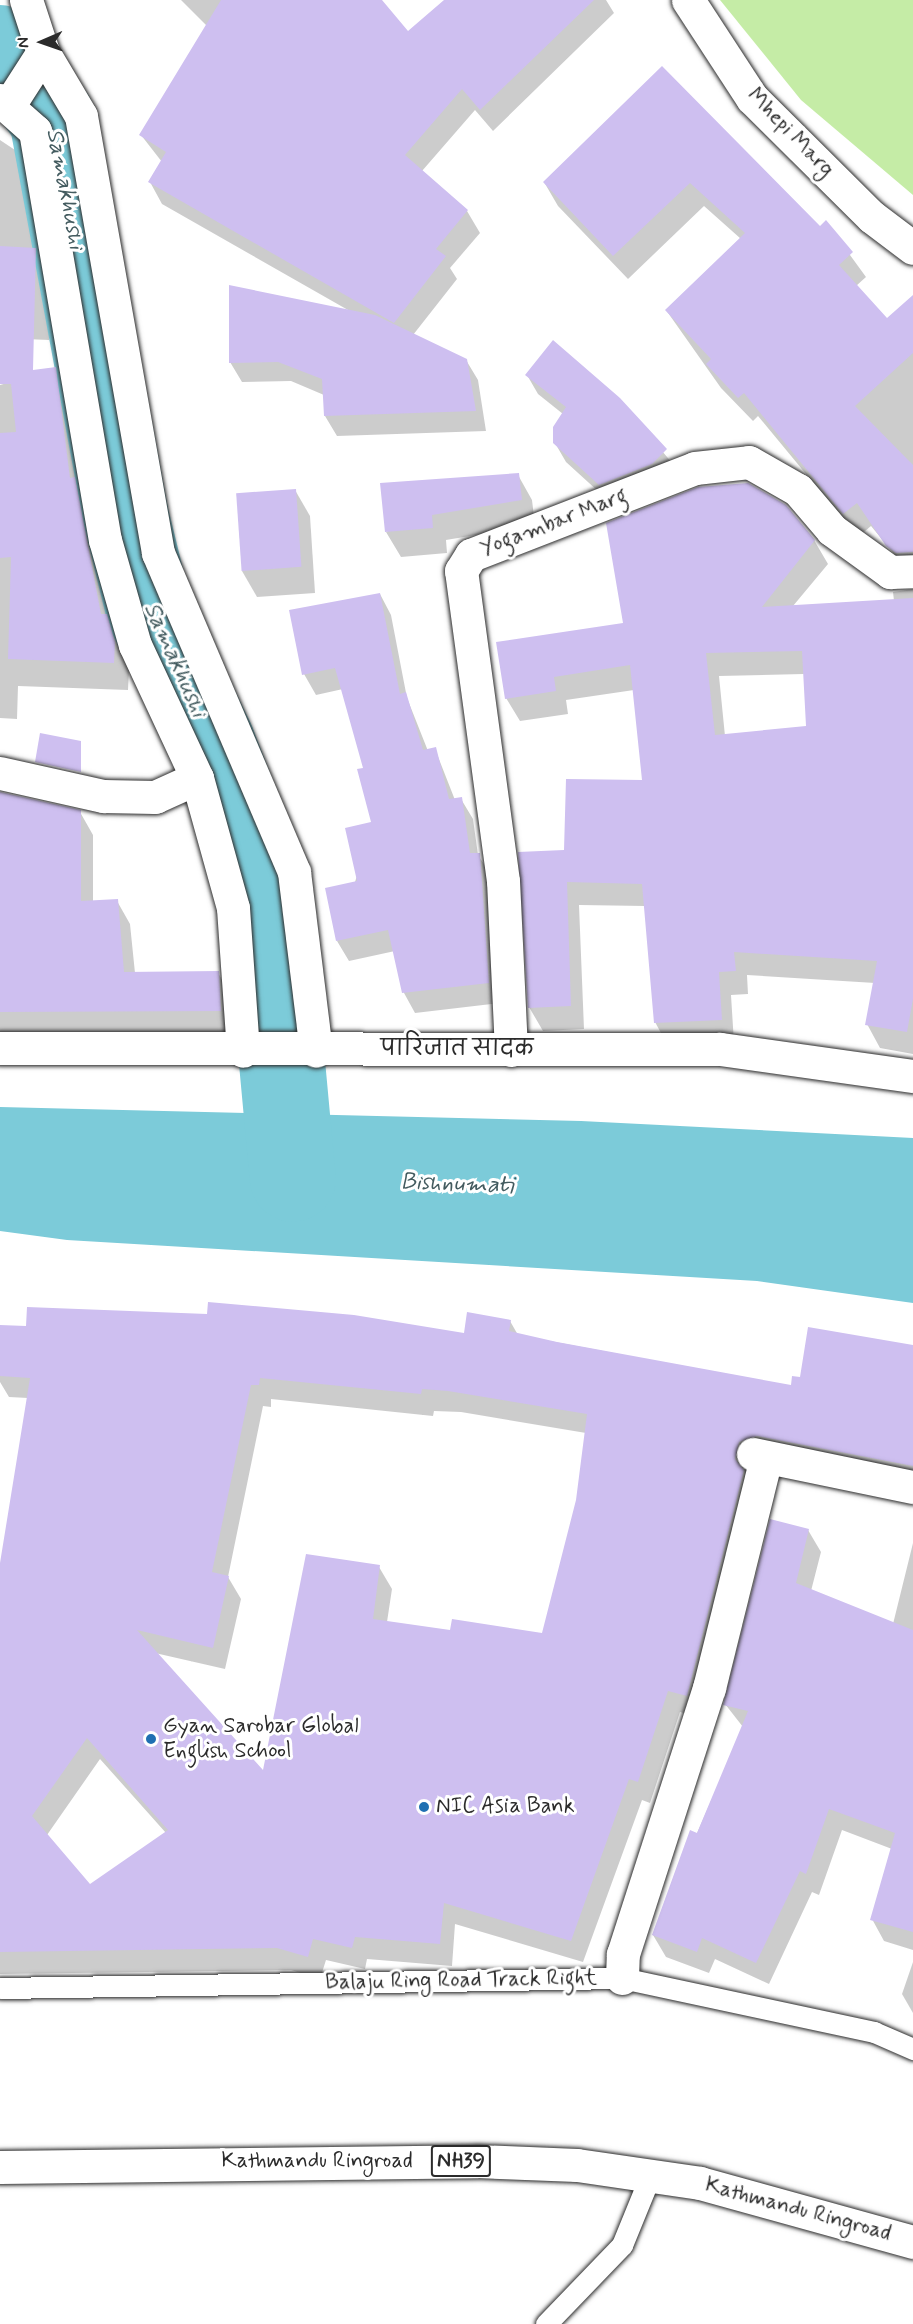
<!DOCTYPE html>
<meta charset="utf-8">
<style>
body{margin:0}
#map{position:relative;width:913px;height:2324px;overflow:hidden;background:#fff;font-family:Mynerve,"Playpen Sans Deva",sans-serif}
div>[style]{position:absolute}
.green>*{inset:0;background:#c5eca6}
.water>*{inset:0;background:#7ccbd9}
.shadow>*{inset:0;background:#0003}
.river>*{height:86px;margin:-43px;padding:0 43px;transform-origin:43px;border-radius:43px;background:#7ccbd9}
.building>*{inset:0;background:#cebff0;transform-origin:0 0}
.roads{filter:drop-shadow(0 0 2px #2b2b2b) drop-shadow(0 0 2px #2b2b2b)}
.service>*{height:21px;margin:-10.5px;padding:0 10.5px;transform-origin:10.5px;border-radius:10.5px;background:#fff}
.minor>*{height:33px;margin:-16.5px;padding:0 16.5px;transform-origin:16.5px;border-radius:16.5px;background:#fff}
.tertiary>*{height:33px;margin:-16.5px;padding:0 16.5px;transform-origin:16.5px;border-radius:16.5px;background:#fff}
.trunk>*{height:33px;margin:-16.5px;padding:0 16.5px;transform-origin:16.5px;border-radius:16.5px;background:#fff}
.dots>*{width:16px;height:16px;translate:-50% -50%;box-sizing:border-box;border:3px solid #fff;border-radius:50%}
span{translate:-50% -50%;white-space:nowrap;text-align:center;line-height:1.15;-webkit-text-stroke:6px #fff;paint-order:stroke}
.shield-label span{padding:2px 4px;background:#fff;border:2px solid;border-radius:4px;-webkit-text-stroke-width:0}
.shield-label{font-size:21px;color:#2b2b2b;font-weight:700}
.street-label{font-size:22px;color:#2b2b2b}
.poi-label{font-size:22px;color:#2b2b2b}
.left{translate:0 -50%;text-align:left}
.water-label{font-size:24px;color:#435b5f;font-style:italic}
.north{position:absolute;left:12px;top:12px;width:60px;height:60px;-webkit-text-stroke:4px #fff;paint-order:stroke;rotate:268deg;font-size:16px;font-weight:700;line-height:24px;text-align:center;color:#2b2b2b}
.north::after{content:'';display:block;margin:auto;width:21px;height:27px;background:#2b2b2b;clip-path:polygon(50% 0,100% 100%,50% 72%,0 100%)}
</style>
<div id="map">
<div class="green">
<div style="clip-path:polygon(720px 0,913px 0,913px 195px,801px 100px)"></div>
</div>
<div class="water">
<div style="clip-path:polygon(0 1107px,581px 1121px,913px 1138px,913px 1303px,757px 1281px,67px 1240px,0 1231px)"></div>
</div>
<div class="shadow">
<div style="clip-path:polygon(181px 0,380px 0,408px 33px,446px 0,606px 0,614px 13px,493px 131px,475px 110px,422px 171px,467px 211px,480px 233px,450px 268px,457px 279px,413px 335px,466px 360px,478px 380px,486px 431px,337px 436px,325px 416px,324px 395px,291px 381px,242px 382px,230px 362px,348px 310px,162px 204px,150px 182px,162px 162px,141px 135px,207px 26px)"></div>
<div style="clip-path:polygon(662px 68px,820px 228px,826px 222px,866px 277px,856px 286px,887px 321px,913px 297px,913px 577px,871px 526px,858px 537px,758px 416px,753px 421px,721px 388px,666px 310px,741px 239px,704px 206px,628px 279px,558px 206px,544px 182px)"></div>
<div style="clip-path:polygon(0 140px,18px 152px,34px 178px,37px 252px,51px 281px,49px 340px,0 338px)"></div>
<div style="clip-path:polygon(56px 369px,71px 396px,129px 670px,128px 690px,18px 686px,17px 719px,0 718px,0 385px)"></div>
<div style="clip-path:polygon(527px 375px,619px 399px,677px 469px,611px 503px,566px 462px,555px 443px,563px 414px,538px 394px)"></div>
<div style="clip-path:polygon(518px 475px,532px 500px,535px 525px,446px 540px,447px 553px,401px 557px,386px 532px)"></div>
<div style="clip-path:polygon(295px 490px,310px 516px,315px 593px,257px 597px,242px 571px)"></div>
<div style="clip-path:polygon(evenodd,814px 540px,828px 564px,793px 606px,894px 601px,893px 592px,913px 589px,913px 1054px,880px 1048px,867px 1024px,875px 983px,747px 975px,748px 994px,731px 995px,734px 1043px,668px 1046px,655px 1022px,645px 906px,579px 905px,584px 1029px,543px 1031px,529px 1007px,566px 852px,644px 782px,634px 690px,566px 700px,568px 714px,520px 721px,506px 698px,625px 624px,814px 540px,804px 674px,807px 727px,725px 736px,719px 676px,804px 674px)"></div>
<div style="clip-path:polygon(380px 594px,391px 615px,407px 698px,428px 751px,435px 749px,455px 800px,461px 799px,473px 819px,478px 855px,491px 875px,500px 1003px,415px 1013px,404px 993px,395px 951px,349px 961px,337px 941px,373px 823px,365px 769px,343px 689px,316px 695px,304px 674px)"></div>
<div style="clip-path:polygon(0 792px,80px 812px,93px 835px,93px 902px,117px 901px,130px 924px,135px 973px,218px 973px,231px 995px,234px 1033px,0 1039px)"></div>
<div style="clip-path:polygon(evenodd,510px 1321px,518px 1335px,793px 1387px,801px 1379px,913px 1349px,913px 1485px,770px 1457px,699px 1717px,680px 1712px,650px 1803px,642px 1800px,583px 1962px,455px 1924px,452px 1966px,367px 1959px,365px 1969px,326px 1960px,320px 1979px,291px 1970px,0 1974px,0 1574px,28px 1398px,9px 1397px,0 1382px,0 1327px,465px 1335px,510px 1321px,271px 1399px,433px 1416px,434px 1411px,461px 1412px,586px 1433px,577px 1501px,543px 1635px,452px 1632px,387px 1622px,392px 1589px,379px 1567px,264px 1773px,155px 1653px,225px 1669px,241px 1599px,228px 1577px,263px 1406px,271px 1407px,271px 1399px,510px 1321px,100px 1759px,166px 1833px,90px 1886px,47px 1835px,100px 1759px)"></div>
<div style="clip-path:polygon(808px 1530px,821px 1552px,811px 1591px,893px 1624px,913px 1543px,913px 1950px,884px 1941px,872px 1919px,892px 1849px,842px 1830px,819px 1895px,812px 1892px,769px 1984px,715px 1959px,709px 1973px,666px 1957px,653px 1935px,743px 1727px,725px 1704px)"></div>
<div style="clip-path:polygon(913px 1962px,913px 2013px,902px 1994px)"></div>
</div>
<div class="river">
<div style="left:0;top:48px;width:87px;rotate:53.4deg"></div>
<div style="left:52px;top:118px;width:402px;rotate:79.5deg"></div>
<div style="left:125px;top:513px;width:101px;rotate:76.2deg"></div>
<div style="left:149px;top:611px;width:145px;rotate:64.3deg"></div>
<div style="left:212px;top:742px;width:147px;rotate:68.9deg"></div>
<div style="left:265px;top:879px;width:301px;rotate:84.7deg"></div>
</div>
<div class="building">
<div style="clip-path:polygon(221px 0,382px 0,408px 31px,444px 0,594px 0,480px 110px,462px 89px,405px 155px,468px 210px,436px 249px,446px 256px,394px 323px,148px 182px,166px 152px,139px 135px)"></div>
<div style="clip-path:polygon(662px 66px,820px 226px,826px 220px,853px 252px,839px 265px,887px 318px,913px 295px,913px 353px,855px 406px,913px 465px,913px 552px,896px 553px,886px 546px,857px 503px,843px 514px,744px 393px,738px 398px,706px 364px,711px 359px,665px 310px,745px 233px,690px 183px,613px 256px,543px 182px)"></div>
<div style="clip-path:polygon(0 246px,36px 248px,33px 370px,56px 367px,70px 478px,75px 477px,101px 614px,107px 614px,115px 642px,114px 663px,8px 659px,11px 557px,0 558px,0 433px,16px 432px,11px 384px,0 384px)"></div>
<div style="clip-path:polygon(229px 285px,375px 315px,467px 359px,476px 411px,324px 416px,322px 379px,278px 362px,229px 363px)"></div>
<div style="clip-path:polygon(553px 340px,620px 398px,667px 449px,652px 464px,599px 485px,553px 443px,553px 427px,566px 407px,525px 375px)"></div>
<div style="clip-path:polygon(519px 473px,522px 500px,432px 515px,433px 528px,385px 532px,380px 483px)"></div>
<div style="clip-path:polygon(evenodd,748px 483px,786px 505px,815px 540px,762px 607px,913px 598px,913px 999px,907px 1032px,865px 1025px,877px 961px,734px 952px,736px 971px,719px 972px,722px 1020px,654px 1023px,642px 884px,567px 882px,571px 1006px,528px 1008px,518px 852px,564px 850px,566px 779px,642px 780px,630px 665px,554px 677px,556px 691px,505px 699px,496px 642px,623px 623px,606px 523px,698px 487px,748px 483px,802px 651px,806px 726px,715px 735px,706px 653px,802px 651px)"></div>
<div style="left:296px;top:489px;width:78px;height:60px;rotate:86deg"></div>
<div style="clip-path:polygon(380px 593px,400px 694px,406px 692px,423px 750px,436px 747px,449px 799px,462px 797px,470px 853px,480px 853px,489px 983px,402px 993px,388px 930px,336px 941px,325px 888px,357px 881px,345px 828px,371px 822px,357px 769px,363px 768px,335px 668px,302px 675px,289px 610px)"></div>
<div style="clip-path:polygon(40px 733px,81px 741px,81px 772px,35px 762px)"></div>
<div style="clip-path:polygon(0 792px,81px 810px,81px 901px,118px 899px,124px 972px,219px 971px,221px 1011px,0 1012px)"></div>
<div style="clip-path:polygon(evenodd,208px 1302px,354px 1315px,464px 1333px,467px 1312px,511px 1320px,509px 1331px,557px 1342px,791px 1385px,792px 1376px,800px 1377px,808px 1327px,913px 1345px,913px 1466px,757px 1436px,739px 1442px,735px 1459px,744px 1470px,687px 1696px,668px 1691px,638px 1782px,629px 1779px,571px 1941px,444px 1903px,440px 1944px,355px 1937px,352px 1948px,313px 1939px,308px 1957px,277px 1948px,0 1952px,0 1563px,30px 1378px,0 1376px,0 1325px,26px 1326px,27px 1307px,207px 1314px,208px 1302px,260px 1378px,421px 1394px,422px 1389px,448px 1391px,587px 1414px,576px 1500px,542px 1633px,452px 1619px,450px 1630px,373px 1619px,380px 1565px,306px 1554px,263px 1770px,137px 1630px,213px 1648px,229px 1576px,212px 1572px,251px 1385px,259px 1385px,260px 1378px,208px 1302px,87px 1738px,168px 1830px,90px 1884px,32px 1816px,87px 1738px)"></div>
<div style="clip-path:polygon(770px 1519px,809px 1529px,796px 1583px,913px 1630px,913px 1932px,870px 1920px,895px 1833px,829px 1809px,806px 1874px,800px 1871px,756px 1963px,702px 1938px,697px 1952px,652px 1935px,690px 1830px,697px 1833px,748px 1711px,723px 1705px)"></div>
</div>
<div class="roads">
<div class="service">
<div style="left:0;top:1988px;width:622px;rotate:-0.92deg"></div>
<div style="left:622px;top:1978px;width:258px;rotate:12.1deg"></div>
<div style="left:874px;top:2032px;width:43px;rotate:23.6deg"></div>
<div style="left:546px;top:2324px;width:110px;rotate:-46.1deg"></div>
<div style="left:622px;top:2245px;width:77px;rotate:-67.8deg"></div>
</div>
<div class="minor">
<div style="left:688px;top:0;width:117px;rotate:56.9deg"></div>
<div style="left:752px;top:98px;width:169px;rotate:44.8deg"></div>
<div style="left:872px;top:217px;width:51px;rotate:37.1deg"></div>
<div style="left:43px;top:52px;width:74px;rotate:59.3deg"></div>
<div style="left:81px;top:116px;width:444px;rotate:80deg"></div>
<div style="left:158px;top:553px;width:347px;rotate:66.9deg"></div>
<div style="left:294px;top:872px;width:180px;rotate:83deg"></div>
<div style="left:0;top:100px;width:47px;rotate:41.5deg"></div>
<div style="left:35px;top:131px;width:415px;rotate:80.3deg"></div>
<div style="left:105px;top:540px;width:109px;rotate:74.1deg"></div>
<div style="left:135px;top:645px;width:147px;rotate:65deg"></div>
<div style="left:197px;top:778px;width:135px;rotate:74.5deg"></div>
<div style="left:233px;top:908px;width:143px;rotate:86deg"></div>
<div style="left:9px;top:105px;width:63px;rotate:-57.3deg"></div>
<div style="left:43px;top:52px;width:55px;rotate:-108.1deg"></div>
<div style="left:0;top:773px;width:106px;rotate:12.6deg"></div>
<div style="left:103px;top:796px;width:52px;rotate:1.1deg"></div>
<div style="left:155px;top:797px;width:46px;rotate:-24.3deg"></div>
<div style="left:511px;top:1050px;width:169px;rotate:-92.7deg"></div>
<div style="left:503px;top:881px;width:313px;rotate:-97.7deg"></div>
<div style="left:461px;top:571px;width:19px;rotate:-58deg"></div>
<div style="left:471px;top:555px;width:240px;rotate:-21.2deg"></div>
<div style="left:695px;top:468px;width:54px;rotate:-6.3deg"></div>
<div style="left:749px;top:462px;width:56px;rotate:29.7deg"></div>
<div style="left:798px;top:490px;width:52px;rotate:49.6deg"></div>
<div style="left:832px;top:530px;width:72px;rotate:35.9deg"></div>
<div style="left:890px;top:572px;width:23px;rotate:-2deg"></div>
<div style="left:753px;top:1454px;width:163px;rotate:11.7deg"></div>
<div style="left:622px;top:1978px;width:24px;rotate:-88deg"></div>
<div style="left:623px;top:1954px;width:280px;rotate:-72.1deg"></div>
<div style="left:709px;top:1688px;width:237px;rotate:-76.1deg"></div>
</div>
<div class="tertiary">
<div style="left:0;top:1048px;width:720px;rotate:0.08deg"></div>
<div style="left:720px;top:1049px;width:195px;rotate:8deg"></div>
</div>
<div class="trunk">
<div style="left:0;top:2167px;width:477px;rotate:-0.7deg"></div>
<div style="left:477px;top:2161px;width:100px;rotate:2.3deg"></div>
<div style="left:577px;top:2165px;width:124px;rotate:8.3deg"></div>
<div style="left:700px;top:2183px;width:221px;rotate:15.5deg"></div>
</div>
</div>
<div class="dots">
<div style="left:151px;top:1739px;background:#1f6fb2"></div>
<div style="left:424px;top:1807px;background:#1f6fb2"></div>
</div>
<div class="shield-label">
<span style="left:461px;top:2161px">NH39</span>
</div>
<div class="street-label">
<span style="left:790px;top:133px;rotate:46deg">Mhepi Marg</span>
<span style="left:554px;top:523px;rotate:-21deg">Yogambar Marg</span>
<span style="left:457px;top:1050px">पारिजात सादक</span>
<span style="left:461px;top:1981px;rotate:-1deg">Balaju Ring Road Track Right</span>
<span style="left:317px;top:2162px">Kathmandu Ringroad</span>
<span style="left:798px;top:2210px;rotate:15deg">Kathmandu Ringroad</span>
</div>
<div class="poi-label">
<span class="left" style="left:163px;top:1739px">Gyan Sarobar Global<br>English School</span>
<span class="left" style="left:436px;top:1807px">NIC Asia Bank</span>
</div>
<div class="water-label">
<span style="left:65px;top:189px;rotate:79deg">Samakhushi</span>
<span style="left:175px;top:660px;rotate:66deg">Samakhushi</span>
<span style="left:457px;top:1184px;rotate:2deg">Bishnumati</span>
</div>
<div class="north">N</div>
</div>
